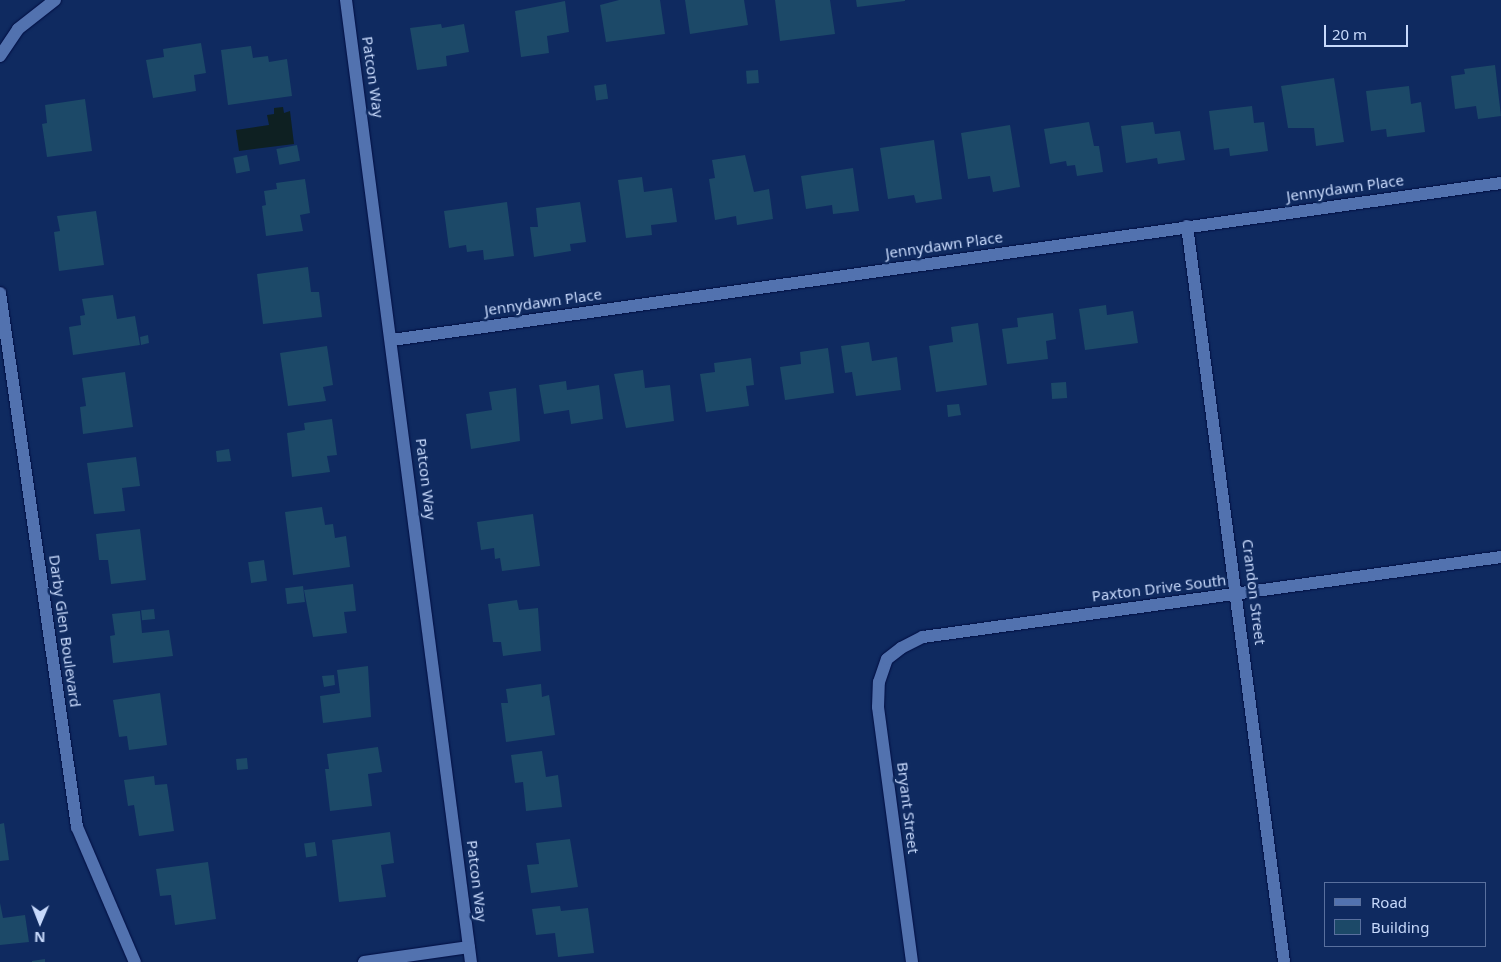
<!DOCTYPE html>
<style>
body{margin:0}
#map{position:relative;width:1501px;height:962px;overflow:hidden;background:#0f2a60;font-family:"Noto Sans",sans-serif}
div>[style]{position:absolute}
.water>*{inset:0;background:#0e2022}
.building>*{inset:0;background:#1c4968;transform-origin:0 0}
.roads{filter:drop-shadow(0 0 1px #000e43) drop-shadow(0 0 1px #000e43)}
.minor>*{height:12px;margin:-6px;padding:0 6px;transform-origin:6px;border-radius:6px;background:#5272af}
span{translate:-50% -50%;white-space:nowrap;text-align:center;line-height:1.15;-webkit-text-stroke:5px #0f2a60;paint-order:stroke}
.street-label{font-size:15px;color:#c7d9fb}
.legend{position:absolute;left:1324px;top:882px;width:162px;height:65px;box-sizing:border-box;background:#0f2a60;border:1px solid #59709e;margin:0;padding:6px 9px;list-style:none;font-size:15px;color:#c7d9fb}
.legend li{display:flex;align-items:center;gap:10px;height:25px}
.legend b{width:25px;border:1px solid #59709e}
.north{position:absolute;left:15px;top:897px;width:50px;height:50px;-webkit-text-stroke:4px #0f2a60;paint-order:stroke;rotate:181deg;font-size:14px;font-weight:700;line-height:20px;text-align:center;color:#c7d9fb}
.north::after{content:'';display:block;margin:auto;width:18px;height:22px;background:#c7d9fb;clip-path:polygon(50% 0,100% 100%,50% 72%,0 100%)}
.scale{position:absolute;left:1324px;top:25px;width:84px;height:22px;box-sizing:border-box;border:2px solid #c7d9fb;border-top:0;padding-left:6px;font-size:15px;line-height:18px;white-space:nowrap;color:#c7d9fb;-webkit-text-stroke:4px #0f2a60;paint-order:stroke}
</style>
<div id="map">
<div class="water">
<div style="clip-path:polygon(283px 107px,284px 113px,290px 111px,294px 144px,239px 151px,236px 130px,269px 125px,267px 115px,274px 114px,274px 108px)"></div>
</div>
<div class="building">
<div style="clip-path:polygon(619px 0,660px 0,665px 34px,606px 42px,600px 5px)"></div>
<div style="clip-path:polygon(685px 0,744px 0,748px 25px,690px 34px)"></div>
<div style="clip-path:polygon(775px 0,830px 0,835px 34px,780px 41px)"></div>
<div style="clip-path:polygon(856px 0,905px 0,905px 1px,857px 7px)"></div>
<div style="clip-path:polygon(565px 1px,569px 32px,547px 36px,549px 53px,521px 57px,515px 11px)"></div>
<div style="clip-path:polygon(441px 24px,442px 28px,464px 24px,469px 52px,446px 56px,447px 66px,417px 70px,410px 28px)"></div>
<div style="clip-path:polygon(201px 43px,206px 73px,194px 75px,196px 91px,153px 98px,146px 60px,164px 57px,163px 49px)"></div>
<div style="clip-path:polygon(251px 46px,253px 58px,268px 56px,269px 62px,287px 59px,292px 96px,228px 105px,221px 50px)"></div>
<div style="clip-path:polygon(1495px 65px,1501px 116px,1478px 119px,1476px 106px,1455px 109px,1451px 76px,1465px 74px,1464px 69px)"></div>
<div style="left:758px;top:70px;width:13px;height:12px;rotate:86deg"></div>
<div style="clip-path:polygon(1334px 78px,1344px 142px,1316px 146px,1314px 128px,1288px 128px,1281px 86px)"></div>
<div style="left:606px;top:84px;width:15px;height:12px;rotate:82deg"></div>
<div style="clip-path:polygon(1409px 86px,1411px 104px,1421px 102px,1425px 132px,1387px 137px,1386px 129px,1371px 131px,1366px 91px)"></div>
<div style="clip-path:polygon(85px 99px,92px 151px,47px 157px,42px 124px,47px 123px,45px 105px)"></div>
<div style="clip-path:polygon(1252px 106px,1254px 123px,1264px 122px,1268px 151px,1230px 156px,1229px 148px,1214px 150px,1209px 111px)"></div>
<div style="clip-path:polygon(1089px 122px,1094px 146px,1099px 146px,1103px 172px,1077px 176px,1075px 165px,1067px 166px,1066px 161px,1050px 164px,1044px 129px)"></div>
<div style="clip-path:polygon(1153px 122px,1155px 134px,1180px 131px,1185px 160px,1158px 164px,1157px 158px,1126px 163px,1121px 126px)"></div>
<div style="clip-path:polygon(1010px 125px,1020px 187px,993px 192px,990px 176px,968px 179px,961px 133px)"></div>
<div style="clip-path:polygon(934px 140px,942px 199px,916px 203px,914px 195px,888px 199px,880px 148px)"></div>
<div style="left:297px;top:145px;width:16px;height:21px;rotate:79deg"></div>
<div style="left:247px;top:155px;width:16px;height:14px;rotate:79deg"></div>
<div style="clip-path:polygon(745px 155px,754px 192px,769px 189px,773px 219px,737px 225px,736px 216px,715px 220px,709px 179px,715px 178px,712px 160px)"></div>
<div style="clip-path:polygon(853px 168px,859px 211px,833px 214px,832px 205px,806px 209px,801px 176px)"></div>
<div style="clip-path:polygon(642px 177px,644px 192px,672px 188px,677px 222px,651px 225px,652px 235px,626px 238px,618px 180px)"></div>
<div style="clip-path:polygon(305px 179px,310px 213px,300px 215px,303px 231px,266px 236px,262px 206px,266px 205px,264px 191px,277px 189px,276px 183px)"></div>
<div style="clip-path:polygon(507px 202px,514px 256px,484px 260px,483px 250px,467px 252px,466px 245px,449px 248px,444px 211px)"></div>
<div style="clip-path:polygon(580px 202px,586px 242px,570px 244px,571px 251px,534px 257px,530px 227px,538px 227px,536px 208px)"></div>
<div style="clip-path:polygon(96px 211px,104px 265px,59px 271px,54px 232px,60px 231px,57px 216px)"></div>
<div style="clip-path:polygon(308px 267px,311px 292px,319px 292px,322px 317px,263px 324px,257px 274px)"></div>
<div style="clip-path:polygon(113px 295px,117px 319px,135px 316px,140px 345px,73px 355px,69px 327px,81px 325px,80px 316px,85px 315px,82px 299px)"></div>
<div style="clip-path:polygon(1106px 305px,1107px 315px,1133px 311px,1138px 343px,1085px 350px,1079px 309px)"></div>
<div style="clip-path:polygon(1053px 313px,1056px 339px,1046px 341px,1048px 359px,1007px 364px,1002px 329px,1018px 327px,1017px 318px)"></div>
<div style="clip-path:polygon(978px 323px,987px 385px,936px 392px,929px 346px,953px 342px,951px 327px)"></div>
<div style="clip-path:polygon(148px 335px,149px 343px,141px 345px,140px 337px)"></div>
<div style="clip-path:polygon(869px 342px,872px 361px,897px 357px,901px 390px,856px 396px,852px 372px,845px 373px,841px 346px)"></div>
<div style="clip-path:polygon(327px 346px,333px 385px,323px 387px,326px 401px,288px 406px,280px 353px)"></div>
<div style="clip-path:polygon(828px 348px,834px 393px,785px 400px,780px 367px,801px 364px,800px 352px)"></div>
<div style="clip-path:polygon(751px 358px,754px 385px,746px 386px,749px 406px,706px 412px,700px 374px,715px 372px,714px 363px)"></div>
<div style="clip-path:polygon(643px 370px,645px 388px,670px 385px,674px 421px,626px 428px,614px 374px)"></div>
<div style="clip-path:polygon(125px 372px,133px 427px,83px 434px,80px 407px,86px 406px,82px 378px)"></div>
<div style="clip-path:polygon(566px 381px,567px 390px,599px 385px,603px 419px,571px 424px,569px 410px,544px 414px,539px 385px)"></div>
<div style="left:1066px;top:382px;width:16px;height:15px;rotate:86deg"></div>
<div style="clip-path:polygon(516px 388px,520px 441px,471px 449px,466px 414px,492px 410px,489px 392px)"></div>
<div style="clip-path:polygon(959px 404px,961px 415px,948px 417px,947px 405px)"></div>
<div style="clip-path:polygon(332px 419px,337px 455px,327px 456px,330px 472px,292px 477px,287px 433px,305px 430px,304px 423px)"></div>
<div style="clip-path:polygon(229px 449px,231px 461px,217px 462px,216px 451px)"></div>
<div style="clip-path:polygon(136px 457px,140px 486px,122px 488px,125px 511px,94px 514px,87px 463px)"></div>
<div style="clip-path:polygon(322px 507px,325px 525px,333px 524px,335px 538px,346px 536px,350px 567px,293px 575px,285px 512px)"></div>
<div style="clip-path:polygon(533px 514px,540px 566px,502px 571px,500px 558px,495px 559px,494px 548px,481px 550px,477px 522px)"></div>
<div style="clip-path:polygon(140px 529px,146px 580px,111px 584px,108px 560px,99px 560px,96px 534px)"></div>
<div style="left:264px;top:560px;width:21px;height:16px;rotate:82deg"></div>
<div style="clip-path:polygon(353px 584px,356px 611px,344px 612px,347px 633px,313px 637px,304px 590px)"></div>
<div style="left:303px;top:586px;width:16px;height:18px;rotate:83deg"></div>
<div style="clip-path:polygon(517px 600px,519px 610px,538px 608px,541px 651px,503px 656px,501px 642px,493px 642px,488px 604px)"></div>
<div style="left:154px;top:609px;width:10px;height:13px;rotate:84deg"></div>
<div style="clip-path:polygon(140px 611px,142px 633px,169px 630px,173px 656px,113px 663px,110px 636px,115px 635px,112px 614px)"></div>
<div style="clip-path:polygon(368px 666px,371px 717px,323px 723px,320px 696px,340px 693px,337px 670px)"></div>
<div style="clip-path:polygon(334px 675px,335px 685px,324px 687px,322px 676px)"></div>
<div style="clip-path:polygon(541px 684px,542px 697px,549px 695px,555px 735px,506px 742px,501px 703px,508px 703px,506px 689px)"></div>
<div style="clip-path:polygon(160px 693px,167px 745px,129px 750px,127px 736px,119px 737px,113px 700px)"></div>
<div style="clip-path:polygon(378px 747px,382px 772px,368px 774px,372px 806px,330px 811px,325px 769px,329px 769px,327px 754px)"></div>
<div style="clip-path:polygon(542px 751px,546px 777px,558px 775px,562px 807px,526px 811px,523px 782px,515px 783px,511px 755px)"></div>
<div style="left:247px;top:758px;width:11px;height:11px;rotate:85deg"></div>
<div style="clip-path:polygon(154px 776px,155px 785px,167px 784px,174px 831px,139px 836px,134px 805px,128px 806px,124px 780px)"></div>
<div style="clip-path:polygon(4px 823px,9px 860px,0 861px,0 824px)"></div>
<div style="clip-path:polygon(390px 832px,394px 863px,381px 865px,386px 897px,339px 902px,332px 840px)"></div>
<div style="clip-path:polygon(570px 839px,578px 887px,531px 893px,527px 865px,539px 864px,536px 843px)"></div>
<div style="left:315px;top:842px;width:14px;height:11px;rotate:82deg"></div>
<div style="clip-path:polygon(208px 862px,216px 919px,175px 925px,171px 895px,160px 896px,156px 869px)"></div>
<div style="clip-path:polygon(0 903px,3px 918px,25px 915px,29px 942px,0 945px)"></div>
<div style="clip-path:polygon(560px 906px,561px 911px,588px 908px,594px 953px,558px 957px,555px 933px,536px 935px,532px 909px)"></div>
<div style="clip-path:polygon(45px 959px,45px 962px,32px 962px,32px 961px)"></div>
</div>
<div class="roads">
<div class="minor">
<div style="left:346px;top:0;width:970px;rotate:82.6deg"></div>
<div style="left:0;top:56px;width:32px;rotate:-56deg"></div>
<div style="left:18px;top:29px;width:47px;rotate:-38.1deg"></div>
<div style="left:1187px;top:226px;width:742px;rotate:82.49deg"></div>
<div style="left:0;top:293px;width:540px;rotate:81.79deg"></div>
<div style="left:77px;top:827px;width:147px;rotate:66.8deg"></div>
<div style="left:392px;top:340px;width:1120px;rotate:-8.06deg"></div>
<div style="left:364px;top:962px;width:106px;rotate:-8.1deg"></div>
<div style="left:912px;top:962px;width:257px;rotate:-97.6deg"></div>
<div style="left:878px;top:707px;width:25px;rotate:-88deg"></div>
<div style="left:879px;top:682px;width:24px;rotate:-71deg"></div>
<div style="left:887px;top:659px;width:18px;rotate:-38deg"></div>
<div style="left:901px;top:648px;width:25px;rotate:-27deg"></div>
<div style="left:923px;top:637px;width:584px;rotate:-7.88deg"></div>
</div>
</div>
<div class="street-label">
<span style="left:373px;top:77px;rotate:82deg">Patcon Way</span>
<span style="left:1345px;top:188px;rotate:-8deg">Jennydawn Place</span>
<span style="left:944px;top:245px;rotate:-8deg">Jennydawn Place</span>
<span style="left:543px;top:302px;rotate:-8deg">Jennydawn Place</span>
<span style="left:426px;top:479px;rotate:83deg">Patcon Way</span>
<span style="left:1159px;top:588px;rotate:-7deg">Paxton Drive South</span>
<span style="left:1254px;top:592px;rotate:83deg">Crandon Street</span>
<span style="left:65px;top:631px;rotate:82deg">Darby Glen Boulevard</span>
<span style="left:908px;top:808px;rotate:83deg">Bryant Street</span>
<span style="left:477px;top:881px;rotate:83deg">Patcon Way</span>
</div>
<ul class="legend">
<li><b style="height:6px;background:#5272af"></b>Road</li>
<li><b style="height:14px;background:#1c4968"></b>Building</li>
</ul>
<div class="north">N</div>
<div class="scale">20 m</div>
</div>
